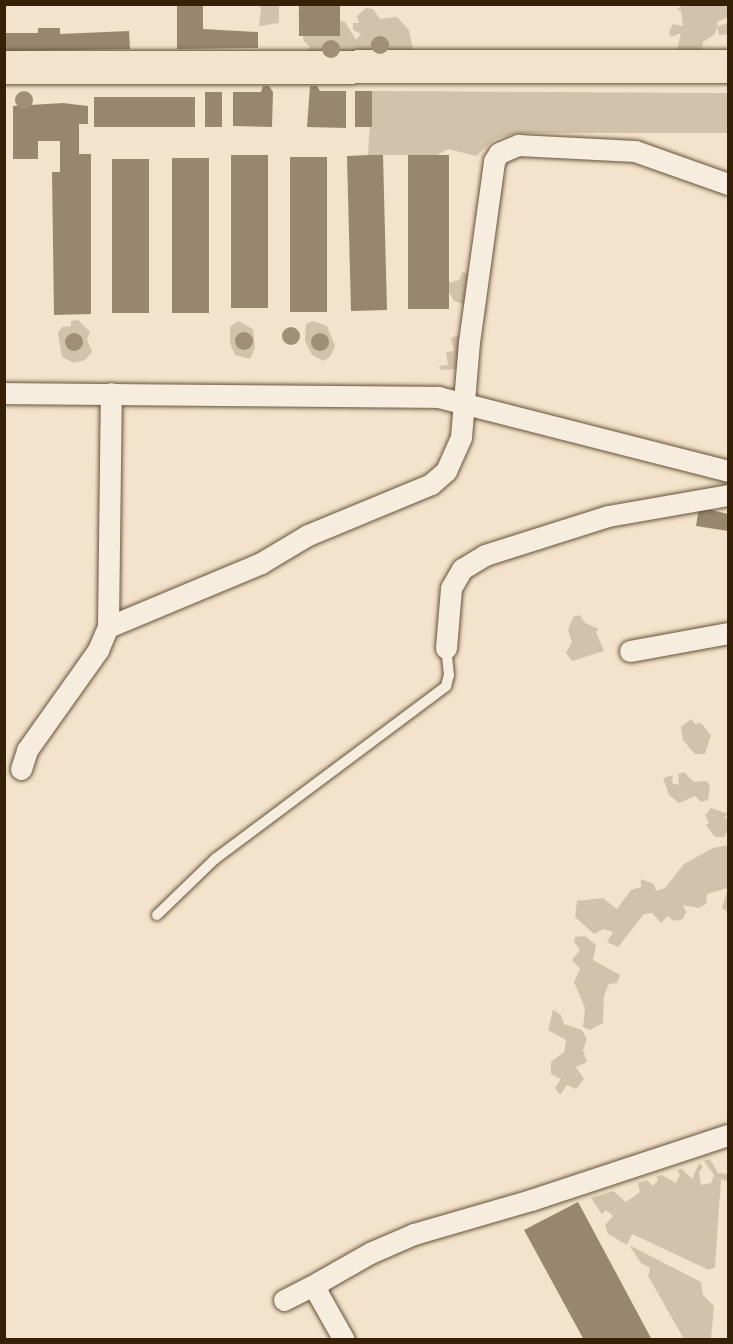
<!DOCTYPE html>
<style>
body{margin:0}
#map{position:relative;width:733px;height:1344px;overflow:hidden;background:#f3e3cc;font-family:"Libre Caslon Text",serif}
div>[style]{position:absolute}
.green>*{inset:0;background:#d3c2ab}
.building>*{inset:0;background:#98866e;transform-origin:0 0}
.roads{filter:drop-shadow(0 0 2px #655239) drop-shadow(0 0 2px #655239)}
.lane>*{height:10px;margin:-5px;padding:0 5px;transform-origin:5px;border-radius:5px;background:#f7edde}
.street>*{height:21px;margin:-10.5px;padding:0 10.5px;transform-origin:10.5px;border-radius:10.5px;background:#f7edde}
.primary>*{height:33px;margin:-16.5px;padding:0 16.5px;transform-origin:16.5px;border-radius:16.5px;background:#f3e3cc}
.trees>*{width:18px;height:18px;margin:-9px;border-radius:50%;background:#a08e77}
span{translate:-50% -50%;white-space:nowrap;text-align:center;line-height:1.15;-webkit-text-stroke:5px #f7edde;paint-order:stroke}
.frame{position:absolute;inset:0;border:6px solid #362108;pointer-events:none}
</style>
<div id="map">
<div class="green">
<div style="clip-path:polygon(257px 5px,279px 5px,279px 23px,259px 26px,261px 8px)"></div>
<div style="clip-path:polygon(682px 5px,728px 6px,728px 17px,717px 22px,718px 26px,728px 23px,728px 34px,719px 35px,717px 27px,715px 34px,703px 42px,702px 51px,677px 50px,681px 33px,671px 37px,669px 32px,673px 24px,683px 26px,681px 11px,677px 10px)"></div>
<div style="clip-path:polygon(366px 8px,373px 9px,380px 19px,397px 17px,409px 30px,413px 50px,306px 53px,310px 47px,304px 41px,298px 14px,302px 11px,345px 22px,356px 40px,361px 34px,353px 30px,353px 23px,359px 23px,357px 16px)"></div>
<div style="clip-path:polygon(372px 91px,728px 93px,728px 133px,517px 133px,495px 139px,476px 156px,448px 149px,437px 155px,368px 155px)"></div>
<div style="clip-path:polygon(462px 272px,469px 274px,466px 305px,454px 301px,448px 291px,448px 283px,459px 280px)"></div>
<div style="clip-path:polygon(78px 320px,90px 332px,87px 339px,92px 352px,85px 360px,74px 363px,62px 357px,58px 333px,62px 327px,71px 326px,71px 321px)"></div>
<div style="clip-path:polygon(238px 321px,253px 329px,255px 348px,250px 359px,235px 355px,230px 343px,230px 327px)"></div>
<div style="clip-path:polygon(313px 321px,327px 326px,335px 346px,330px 357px,323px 361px,312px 355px,305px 341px,306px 324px)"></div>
<div style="clip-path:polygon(457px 336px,461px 338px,457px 369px,441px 370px,439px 366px,448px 365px,446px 352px,454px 351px,451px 338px)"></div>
<div style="clip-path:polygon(580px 615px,585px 623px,599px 629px,596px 632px,604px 651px,572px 661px,566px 653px,572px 642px,568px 630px,573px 617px)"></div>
<div style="clip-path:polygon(691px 719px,695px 724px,701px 723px,711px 735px,705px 754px,695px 754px,683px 740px,681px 727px)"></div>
<div style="clip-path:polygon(684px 772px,694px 782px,707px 781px,710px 785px,708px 800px,701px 802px,695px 796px,679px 803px,669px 795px,663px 778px,673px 775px,672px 783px,679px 785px,678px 774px)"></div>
<div style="clip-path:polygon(711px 808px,728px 814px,724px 818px,728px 818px,728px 831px,724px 837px,715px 837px,706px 825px,709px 823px,705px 815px)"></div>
<div style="clip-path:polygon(728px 845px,728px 912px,722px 908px,728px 888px,707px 894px,706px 904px,699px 908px,683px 905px,686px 912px,683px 919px,674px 921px,668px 916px,661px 923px,652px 913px,644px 914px,618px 947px,607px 942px,613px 932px,604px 929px,594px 934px,575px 917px,577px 901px,603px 898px,617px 909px,631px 890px,641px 887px,641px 879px,654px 884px,656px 891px,665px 888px,684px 864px,713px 848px)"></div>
<div style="clip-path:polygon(585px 936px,596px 945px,593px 960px,620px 975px,617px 983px,609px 984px,604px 996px,603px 1023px,590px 1030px,583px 1027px,585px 1008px,574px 982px,580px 969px,572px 960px,580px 950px,574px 942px,575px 937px)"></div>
<div style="clip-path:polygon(553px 1010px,561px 1015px,564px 1024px,582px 1030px,587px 1039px,583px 1050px,587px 1062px,576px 1067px,584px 1079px,576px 1089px,567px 1085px,560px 1095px,555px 1088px,561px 1079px,551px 1074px,551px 1062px,564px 1052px,566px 1040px,548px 1030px)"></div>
<div style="clip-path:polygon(710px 1159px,718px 1173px,728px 1174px,728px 1182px,721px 1179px,715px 1267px,709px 1270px,632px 1234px,627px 1245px,608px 1234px,605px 1225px,613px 1216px,606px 1210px,602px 1214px,591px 1198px,613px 1191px,626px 1202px,640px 1192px,638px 1183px,647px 1180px,653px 1186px,658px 1180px,656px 1177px,662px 1175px,676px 1183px,680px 1175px,677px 1170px,682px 1169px,692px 1179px,699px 1163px,703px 1167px,699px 1172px,701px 1185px,711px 1183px,714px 1175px,704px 1161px)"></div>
<div style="clip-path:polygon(629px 1245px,701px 1282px,703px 1295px,714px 1306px,711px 1339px,684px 1339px,648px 1276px,650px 1268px,641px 1263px)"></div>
</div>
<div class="building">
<div style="clip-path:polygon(177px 4px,203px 4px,203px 29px,258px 32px,258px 48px,177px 49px)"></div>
<div style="left:299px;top:4px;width:41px;height:32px"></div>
<div style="clip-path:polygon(38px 28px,60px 28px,60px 34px,129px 31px,130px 49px,4px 51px,4px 33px,38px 33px)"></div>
<div style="clip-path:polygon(263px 86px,269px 86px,273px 92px,272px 127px,233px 126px,233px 92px,261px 92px)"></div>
<div style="clip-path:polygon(310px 86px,317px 86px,320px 91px,346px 91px,346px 128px,307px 127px)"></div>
<div style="left:355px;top:91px;width:17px;height:36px"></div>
<div style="left:205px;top:92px;width:17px;height:35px"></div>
<div style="left:195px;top:97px;width:30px;height:101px;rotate:90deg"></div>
<div style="clip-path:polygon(63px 103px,88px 106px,88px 124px,79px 124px,79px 154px,91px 154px,91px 314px,54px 315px,52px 172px,60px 172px,60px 141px,38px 141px,38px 159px,13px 159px,13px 106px)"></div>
<div style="left:268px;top:155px;width:153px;height:37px;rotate:90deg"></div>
<div style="clip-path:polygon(368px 155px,383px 155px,387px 310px,351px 311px,347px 156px)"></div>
<div style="left:408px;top:155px;width:41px;height:154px"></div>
<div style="left:290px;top:157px;width:37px;height:155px"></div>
<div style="left:172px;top:158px;width:37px;height:155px"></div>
<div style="left:112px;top:159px;width:37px;height:154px"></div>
<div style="clip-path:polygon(699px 507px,728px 514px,728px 531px,696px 526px)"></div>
<div style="clip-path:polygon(578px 1202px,652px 1340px,584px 1340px,524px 1230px)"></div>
</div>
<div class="roads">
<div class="lane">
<div style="left:157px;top:915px;width:81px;rotate:-44deg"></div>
<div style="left:215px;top:859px;width:289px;rotate:-36.8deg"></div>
<div style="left:446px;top:686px;width:11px;rotate:-75deg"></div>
<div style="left:449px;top:675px;width:27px;rotate:-96deg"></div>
</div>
<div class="street">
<div style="left:4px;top:393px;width:434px;rotate:0.5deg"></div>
<div style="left:438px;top:397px;width:299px;rotate:14.3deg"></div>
<div style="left:108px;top:627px;width:166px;rotate:-22.7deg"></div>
<div style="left:261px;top:563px;width:55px;rotate:-30.8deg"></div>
<div style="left:308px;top:535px;width:133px;rotate:-22.5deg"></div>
<div style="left:431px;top:484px;width:20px;rotate:-41deg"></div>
<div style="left:446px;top:471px;width:37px;rotate:-66deg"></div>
<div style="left:461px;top:437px;width:95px;rotate:-85.2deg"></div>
<div style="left:469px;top:342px;width:183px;rotate:-82.1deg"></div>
<div style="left:494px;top:161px;width:9px;rotate:-58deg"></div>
<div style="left:499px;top:153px;width:21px;rotate:-23deg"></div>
<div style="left:518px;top:145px;width:117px;rotate:2.9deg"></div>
<div style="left:635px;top:151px;width:99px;rotate:19.5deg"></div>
<div style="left:446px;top:648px;width:60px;rotate:-85.2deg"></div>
<div style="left:451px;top:588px;width:22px;rotate:-60deg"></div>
<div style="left:462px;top:569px;width:27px;rotate:-31deg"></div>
<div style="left:485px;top:555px;width:129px;rotate:-17.6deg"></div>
<div style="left:608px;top:516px;width:122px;rotate:-9.9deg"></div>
<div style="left:630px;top:651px;width:100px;rotate:-10.4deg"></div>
<div style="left:21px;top:769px;width:20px;rotate:-72deg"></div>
<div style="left:27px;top:750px;width:123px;rotate:-54.6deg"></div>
<div style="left:98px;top:650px;width:25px;rotate:-67deg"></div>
<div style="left:108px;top:627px;width:234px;rotate:-89.3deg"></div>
<div style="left:284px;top:1300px;width:39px;rotate:-27deg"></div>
<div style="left:344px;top:1340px;width:55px;rotate:-119.4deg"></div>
<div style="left:317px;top:1292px;width:10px;rotate:-79deg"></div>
<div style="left:319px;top:1282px;width:59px;rotate:-29.6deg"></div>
<div style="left:370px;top:1253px;width:48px;rotate:-23.4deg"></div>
<div style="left:414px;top:1234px;width:122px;rotate:-16.2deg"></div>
<div style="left:531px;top:1200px;width:207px;rotate:-18.3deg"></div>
</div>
<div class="primary">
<div style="left:4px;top:67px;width:724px;rotate:-0.08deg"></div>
</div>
</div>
<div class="trees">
<div style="left:380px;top:45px"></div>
<div style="left:331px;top:49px"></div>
<div style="left:24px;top:100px"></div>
<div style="left:291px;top:336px"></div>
<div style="left:244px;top:341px"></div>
<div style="left:74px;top:342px"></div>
<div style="left:320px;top:342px"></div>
</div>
<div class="frame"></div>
</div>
